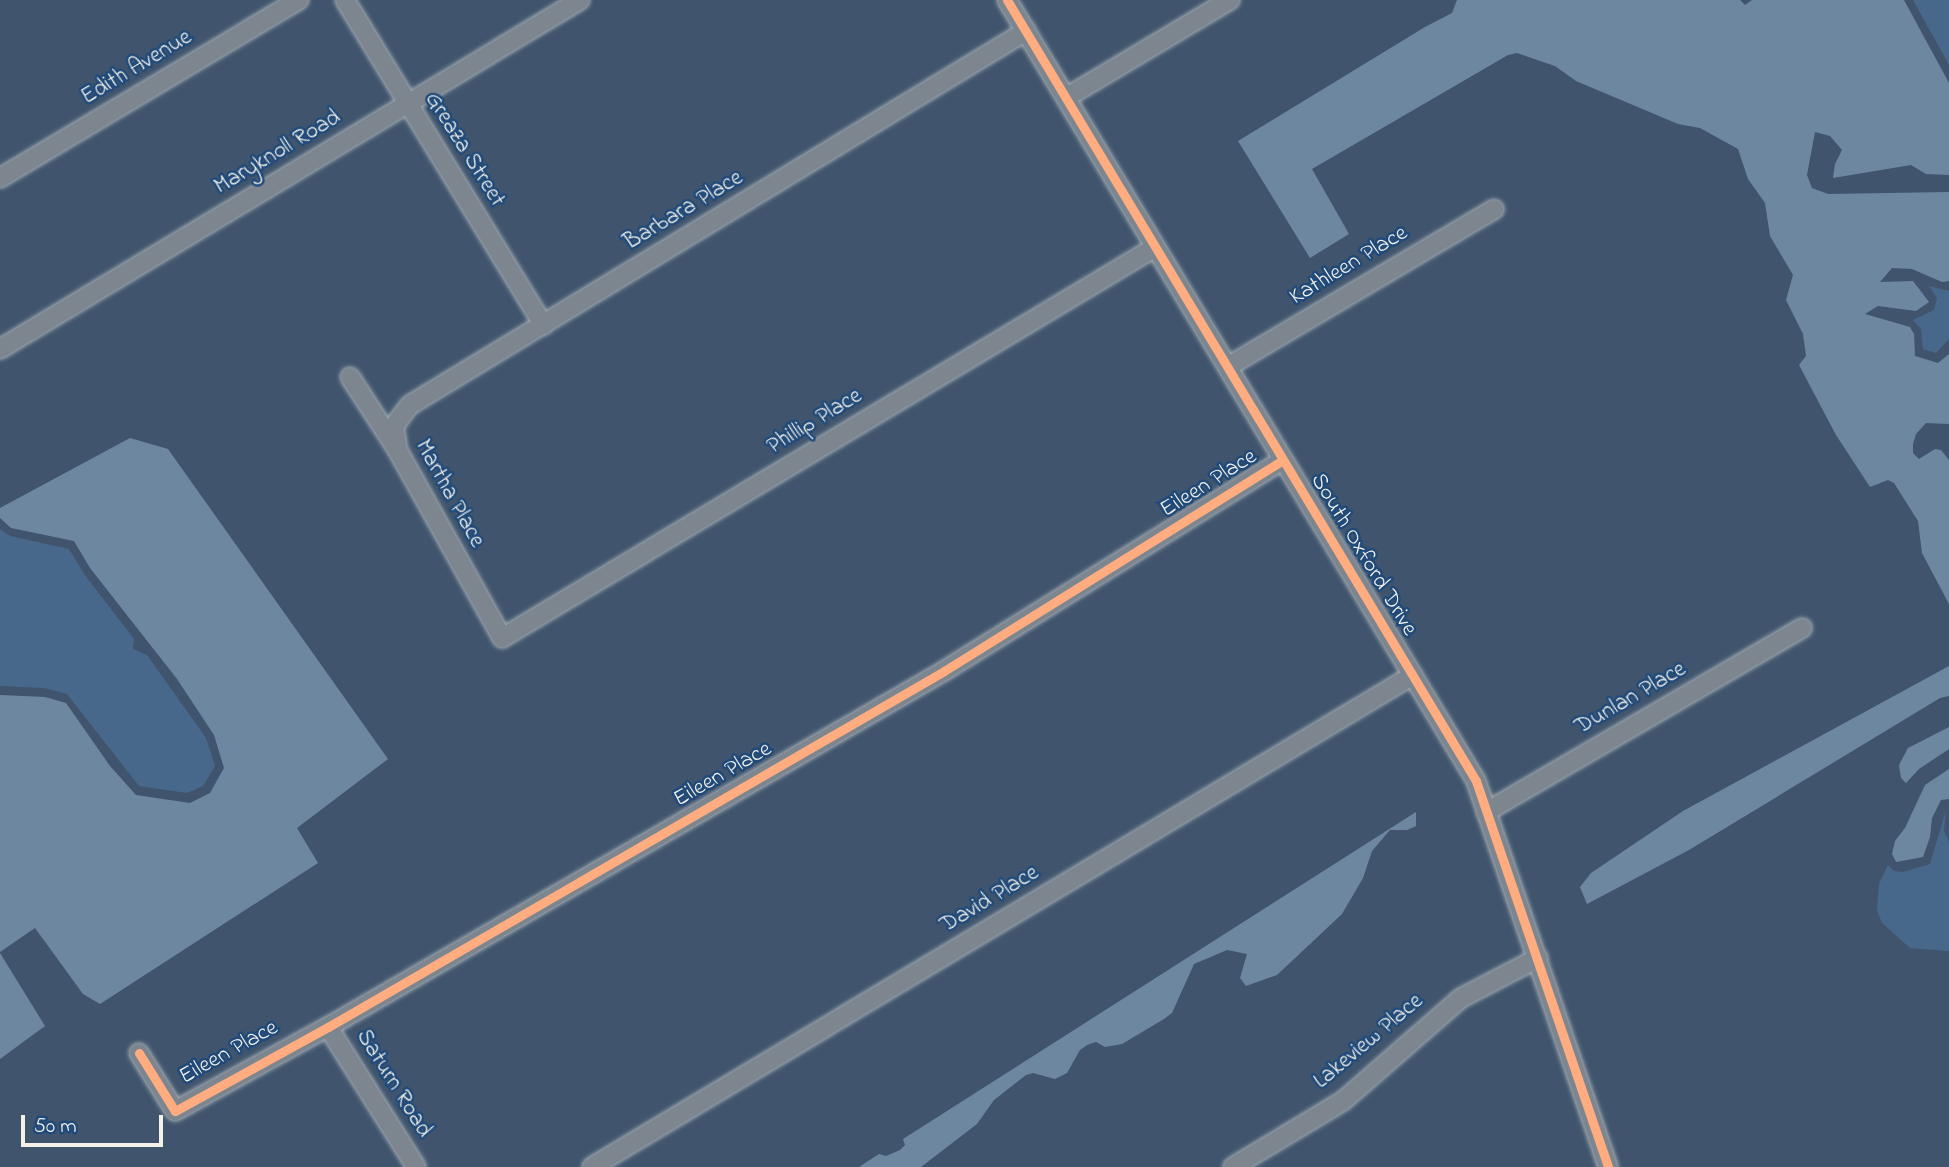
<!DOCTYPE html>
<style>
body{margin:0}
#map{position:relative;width:1949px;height:1167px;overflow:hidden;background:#40556d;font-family:"Indie Flower",sans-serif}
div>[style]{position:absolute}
.green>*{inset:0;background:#48688b}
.water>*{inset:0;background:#6e87a1}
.roads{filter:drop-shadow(0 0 2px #a1aab3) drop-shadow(0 0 2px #a1aab3)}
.street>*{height:18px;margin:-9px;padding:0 9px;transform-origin:9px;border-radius:9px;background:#7d868f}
.cycleway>*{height:9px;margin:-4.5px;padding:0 4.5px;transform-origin:4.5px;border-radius:4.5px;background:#ffac80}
span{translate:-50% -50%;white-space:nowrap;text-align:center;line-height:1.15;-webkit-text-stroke:5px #1f4a7a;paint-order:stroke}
.street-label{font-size:23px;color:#f4f1e8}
.scale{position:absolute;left:21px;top:1115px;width:142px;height:32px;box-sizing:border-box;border:4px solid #f4f1e8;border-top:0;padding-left:9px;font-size:21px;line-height:24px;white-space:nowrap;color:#f4f1e8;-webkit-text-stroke:5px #1f4a7a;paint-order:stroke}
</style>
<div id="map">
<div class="green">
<div style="clip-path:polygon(1913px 0,1949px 0,1949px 65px)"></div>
<div style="clip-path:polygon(1929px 286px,1949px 291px,1949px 339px,1936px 353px,1923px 349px,1921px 329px,1913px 320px,1934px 310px,1937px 298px)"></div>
<div style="clip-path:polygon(0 529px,10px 536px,69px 549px,84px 574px,134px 639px,133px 649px,147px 655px,206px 738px,215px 766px,203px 786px,187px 793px,139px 786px,67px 694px,44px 688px,0 686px)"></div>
<div style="clip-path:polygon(1946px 810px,1944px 831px,1949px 842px,1949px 951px,1910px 948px,1882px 923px,1877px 910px,1879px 884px,1888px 865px,1894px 871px,1903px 872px,1930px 864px)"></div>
</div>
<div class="water">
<div style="clip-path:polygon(1457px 0,1740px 0,1745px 5px,1752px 0,1904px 0,1949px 83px,1949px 175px,1926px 174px,1911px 165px,1833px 178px,1835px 164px,1842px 150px,1830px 136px,1815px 132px,1807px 175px,1812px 188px,1828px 194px,1949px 192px,1949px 281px,1942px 282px,1912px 269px,1892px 268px,1880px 282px,1913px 281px,1929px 302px,1916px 311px,1878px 306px,1865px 314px,1910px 327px,1914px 334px,1915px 356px,1938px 363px,1949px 354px,1949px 424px,1926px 423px,1916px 434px,1913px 444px,1913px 453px,1919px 459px,1935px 449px,1941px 450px,1949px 460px,1949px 604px,1922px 553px,1918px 521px,1894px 483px,1888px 480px,1870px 487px,1836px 435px,1799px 365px,1806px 356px,1803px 334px,1786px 300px,1793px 275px,1770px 236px,1765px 203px,1748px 179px,1738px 149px,1700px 128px,1678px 124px,1576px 81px,1555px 66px,1517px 53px,1508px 55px,1312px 169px,1349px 234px,1310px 258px,1238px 141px,1425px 27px,1452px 13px)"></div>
<div style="clip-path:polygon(130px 438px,168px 449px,388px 759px,297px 828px,318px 863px,100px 1004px,83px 994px,35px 928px,0 952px,0 695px,45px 697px,66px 703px,110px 766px,136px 795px,190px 803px,210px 793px,224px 768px,214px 735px,177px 679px,90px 568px,74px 541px,11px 528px,0 518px,0 508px)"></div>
<div style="clip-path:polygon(1949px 666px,1949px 696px,1940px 698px,1689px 850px,1587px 904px,1580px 887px,1591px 873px,1683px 811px)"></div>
<div style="clip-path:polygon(1949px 727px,1949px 749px,1919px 769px,1906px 783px,1901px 778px,1899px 765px,1908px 748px)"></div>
<div style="clip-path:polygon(1949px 769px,1949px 799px,1941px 800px,1932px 818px,1930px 837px,1923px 857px,1896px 862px,1892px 854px,1895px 841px,1905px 828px,1925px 785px)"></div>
<div style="clip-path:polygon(1416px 812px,1416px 826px,1407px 830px,1390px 830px,1372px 851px,1363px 878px,1342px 914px,1277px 975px,1246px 986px,1240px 978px,1247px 954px,1227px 950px,1194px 964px,1172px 1013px,1164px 1019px,1122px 1044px,1105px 1047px,1096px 1042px,1087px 1045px,1080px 1050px,1067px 1073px,1055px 1079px,1033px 1073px,1026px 1075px,994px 1100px,977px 1124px,921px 1167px,859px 1167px,879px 1154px,886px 1156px,900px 1150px,905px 1145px,903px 1139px)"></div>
<div style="clip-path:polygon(0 953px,45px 1026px,0 1059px)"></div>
</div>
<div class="roads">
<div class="street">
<div style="left:345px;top:0;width:381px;rotate:58.6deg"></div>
<div style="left:1007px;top:0;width:911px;rotate:59.01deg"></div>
<div style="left:1476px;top:781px;width:408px;rotate:71.1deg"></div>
<div style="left:1067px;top:97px;width:190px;rotate:-30.8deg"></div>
<div style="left:0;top:178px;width:348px;rotate:-30.8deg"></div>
<div style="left:0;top:349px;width:677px;rotate:-31.04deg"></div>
<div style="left:1229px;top:366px;width:308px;rotate:-30.6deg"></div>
<div style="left:350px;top:377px;width:88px;rotate:57deg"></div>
<div style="left:398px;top:451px;width:214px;rotate:60.9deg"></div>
<div style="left:502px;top:638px;width:760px;rotate:-30.89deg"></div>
<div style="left:397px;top:445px;width:19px;rotate:-99deg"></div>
<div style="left:394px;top:426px;width:26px;rotate:-53deg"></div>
<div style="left:410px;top:405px;width:721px;rotate:-31.26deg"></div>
<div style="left:1486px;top:812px;width:366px;rotate:-30.2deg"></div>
<div style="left:328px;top:1027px;width:165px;rotate:57.8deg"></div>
<div style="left:139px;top:1053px;width:68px;rotate:58.2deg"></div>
<div style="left:175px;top:1111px;width:175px;rotate:-28.8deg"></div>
<div style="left:328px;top:1027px;width:711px;rotate:-30.02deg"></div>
<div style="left:944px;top:671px;width:399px;rotate:-31.9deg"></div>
<div style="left:592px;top:1167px;width:957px;rotate:-30.93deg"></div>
<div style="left:1233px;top:1167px;width:128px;rotate:-31deg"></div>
<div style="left:1343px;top:1101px;width:157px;rotate:-41.1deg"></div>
<div style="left:1461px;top:998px;width:87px;rotate:-27.5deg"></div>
</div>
</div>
<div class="cycleway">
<div style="left:1007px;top:0;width:911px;rotate:59.01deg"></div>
<div style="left:1476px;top:781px;width:408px;rotate:71.1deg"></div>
<div style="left:139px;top:1053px;width:68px;rotate:58.2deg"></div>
<div style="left:175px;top:1111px;width:175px;rotate:-28.8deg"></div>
<div style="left:328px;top:1027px;width:711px;rotate:-30.02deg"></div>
<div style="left:944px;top:671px;width:399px;rotate:-31.9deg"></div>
</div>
<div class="street-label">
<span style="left:137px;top:68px;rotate:-31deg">Edith Avenue</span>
<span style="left:464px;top:150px;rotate:58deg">Greaza Street</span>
<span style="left:278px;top:153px;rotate:-31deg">Maryknoll Road</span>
<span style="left:684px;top:211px;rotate:-31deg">Barbara Place</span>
<span style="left:1349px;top:266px;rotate:-31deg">Kathleen Place</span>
<span style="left:815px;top:422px;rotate:-31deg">Phillip Place</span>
<span style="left:1209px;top:484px;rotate:-32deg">Eileen Place</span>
<span style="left:449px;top:494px;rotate:61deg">Martha Place</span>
<span style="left:1363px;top:555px;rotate:59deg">South Oxford Drive</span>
<span style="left:1631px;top:699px;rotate:-30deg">Dunlan Place</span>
<span style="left:723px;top:775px;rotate:-30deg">Eileen Place</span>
<span style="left:990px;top:900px;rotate:-31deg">David Place</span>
<span style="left:1369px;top:1042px;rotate:-40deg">Lakeview Place</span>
<span style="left:229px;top:1053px;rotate:-29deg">Eileen Place</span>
<span style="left:393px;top:1084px;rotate:58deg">Saturn Road</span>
</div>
<div class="scale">50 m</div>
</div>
